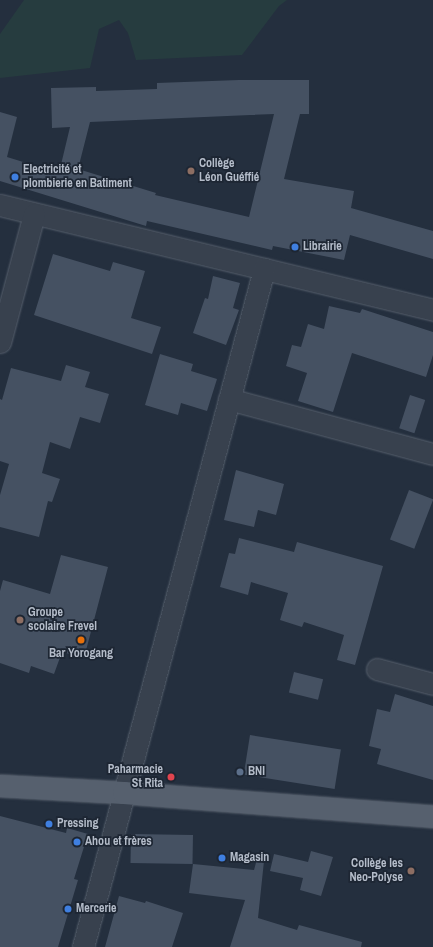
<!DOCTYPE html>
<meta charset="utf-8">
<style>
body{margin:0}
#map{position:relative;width:433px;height:947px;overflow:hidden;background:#242f3e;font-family:"Archivo Narrow",sans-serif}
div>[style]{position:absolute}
.green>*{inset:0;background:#263c3f}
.building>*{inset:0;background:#455162;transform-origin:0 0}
.roads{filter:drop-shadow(0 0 1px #565f6c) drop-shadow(0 0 1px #565f6c)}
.minor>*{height:21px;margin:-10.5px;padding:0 10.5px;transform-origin:10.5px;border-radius:10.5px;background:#38414e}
.major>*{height:22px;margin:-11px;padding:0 11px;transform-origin:11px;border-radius:11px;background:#56606e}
.dots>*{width:11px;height:11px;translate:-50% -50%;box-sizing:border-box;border:2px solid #1d2633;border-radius:50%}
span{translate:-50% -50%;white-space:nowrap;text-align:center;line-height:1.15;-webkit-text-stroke:3.5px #1d2633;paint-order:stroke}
.poi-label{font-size:12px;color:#b4bcc9;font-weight:700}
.left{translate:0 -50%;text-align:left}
.right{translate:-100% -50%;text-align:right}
</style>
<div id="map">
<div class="green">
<div style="clip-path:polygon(24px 0,287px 0,279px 6px,242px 55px,136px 60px,128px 33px,119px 20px,99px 29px,90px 68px,0 78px,0 34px)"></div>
</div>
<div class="building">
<div style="clip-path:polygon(evenodd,239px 80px,309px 80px,309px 114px,300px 114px,284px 179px,354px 191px,351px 208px,433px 231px,433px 259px,350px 235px,344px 260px,273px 246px,272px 250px,147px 221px,146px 226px,0 181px,0 112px,17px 117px,7px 157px,59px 173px,70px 127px,52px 128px,51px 88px,96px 87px,96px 91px,157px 89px,157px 83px,239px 80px,274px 114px,249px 217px,155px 195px,156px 193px,78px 169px,90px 122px,274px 114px)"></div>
<div style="clip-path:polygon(53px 254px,110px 271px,113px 262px,145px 271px,131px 318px,161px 327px,152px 354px,34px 315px)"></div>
<div style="clip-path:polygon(213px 276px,240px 283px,233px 308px,239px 310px,226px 345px,193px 333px,205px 298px,208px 299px)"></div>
<div style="clip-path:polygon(329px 306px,360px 313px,362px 309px,433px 332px,433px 355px,426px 377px,352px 353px,333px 412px,298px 401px,307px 373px,286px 366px,292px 345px,301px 347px,308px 324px,324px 329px)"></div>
<div style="clip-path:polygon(160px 354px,193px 364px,191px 371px,217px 379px,207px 411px,181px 403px,178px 415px,145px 405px)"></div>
<div style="clip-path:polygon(66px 365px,90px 372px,85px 387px,109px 394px,100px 423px,80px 417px,70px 449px,50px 442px,42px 473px,60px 479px,52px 502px,48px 501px,39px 537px,0 527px,0 495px,9px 464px,0 461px,0 399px,2px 400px,11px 368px,61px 381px)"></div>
<div style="left:410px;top:395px;width:16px;height:35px;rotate:18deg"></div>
<div style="clip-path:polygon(236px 470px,284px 484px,276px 515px,258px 510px,254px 527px,224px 520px)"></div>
<div style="left:409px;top:490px;width:26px;height:53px;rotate:21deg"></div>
<div style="clip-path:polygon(239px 538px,294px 552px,297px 542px,383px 566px,355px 665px,337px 660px,344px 635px,304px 622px,302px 627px,280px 620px,288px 593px,251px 582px,248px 595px,220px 587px,229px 553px,235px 554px)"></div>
<div style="clip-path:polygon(61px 555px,108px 567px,84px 658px,62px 652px,54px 674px,31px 666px,29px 673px,0 663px,0 591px,3px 580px,50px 594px)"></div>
<div style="left:294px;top:672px;width:30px;height:21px;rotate:14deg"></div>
<div style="clip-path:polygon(395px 694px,433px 706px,433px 780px,377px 764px,381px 749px,369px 746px,377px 709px,390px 712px)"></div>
<div style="left:250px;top:735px;width:92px;height:40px;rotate:9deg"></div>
<div style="clip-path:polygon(0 816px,66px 833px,67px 828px,88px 834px,74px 879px,78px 880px,58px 947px,0 947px)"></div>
<div style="left:131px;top:834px;width:62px;height:29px;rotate:1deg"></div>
<div style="clip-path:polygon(311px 851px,333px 857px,321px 896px,300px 890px,303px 878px,270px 871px,274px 854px,308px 862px)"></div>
<div style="clip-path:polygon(257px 859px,264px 861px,258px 918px,297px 930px,299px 925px,362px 942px,361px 947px,230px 947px,245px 900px,189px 893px,193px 864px,254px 870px)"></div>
<div style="clip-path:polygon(119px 896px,145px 903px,146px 901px,183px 913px,172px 947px,105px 947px)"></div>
</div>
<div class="roads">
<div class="minor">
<div style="left:0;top:205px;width:446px;rotate:13.6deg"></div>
<div style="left:0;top:342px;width:132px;rotate:-75.1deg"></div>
<div style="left:229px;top:399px;width:211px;rotate:15.1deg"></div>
<div style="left:377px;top:669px;width:58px;rotate:15deg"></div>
<div style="left:83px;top:947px;width:702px;rotate:-75.05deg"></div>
</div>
<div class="major">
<div style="left:0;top:786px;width:124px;rotate:3.2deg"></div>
<div style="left:124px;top:793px;width:310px;rotate:4.4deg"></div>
</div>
</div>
<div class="dots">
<div style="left:191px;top:171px;background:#8d6e63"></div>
<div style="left:15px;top:177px;background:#3f7fe0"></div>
<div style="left:295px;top:247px;background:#3f7fe0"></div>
<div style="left:20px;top:620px;background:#8d6e63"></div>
<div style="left:81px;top:640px;background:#e8710a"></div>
<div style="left:240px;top:772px;background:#5c6f8a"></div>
<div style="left:171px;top:777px;background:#e0444e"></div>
<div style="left:49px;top:824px;background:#3f7fe0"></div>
<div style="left:77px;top:842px;background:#3f7fe0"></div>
<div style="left:222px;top:858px;background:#3f7fe0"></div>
<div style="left:411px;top:871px;background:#8d6e63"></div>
<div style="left:68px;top:909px;background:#3f7fe0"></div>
</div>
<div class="poi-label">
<span class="left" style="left:199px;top:171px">Collège<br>Léon Guéffié</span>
<span class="left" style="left:23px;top:177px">Electricité et<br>plombierie en Batiment</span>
<span class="left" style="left:303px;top:247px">Librairie</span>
<span class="left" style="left:28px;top:620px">Groupe<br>scolaire Frevel</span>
<span style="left:81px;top:654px">Bar Yorogang</span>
<span class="right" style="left:163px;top:777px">Paharmacie<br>St Rita</span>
<span class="left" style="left:248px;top:772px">BNI</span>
<span class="left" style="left:57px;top:824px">Pressing</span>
<span class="left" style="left:85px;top:842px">Ahou et frères</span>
<span class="left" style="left:230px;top:858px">Magasin</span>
<span class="right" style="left:403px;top:871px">Collège les<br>Neo-Polyse</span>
<span class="left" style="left:76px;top:909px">Mercerie</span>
</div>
</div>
